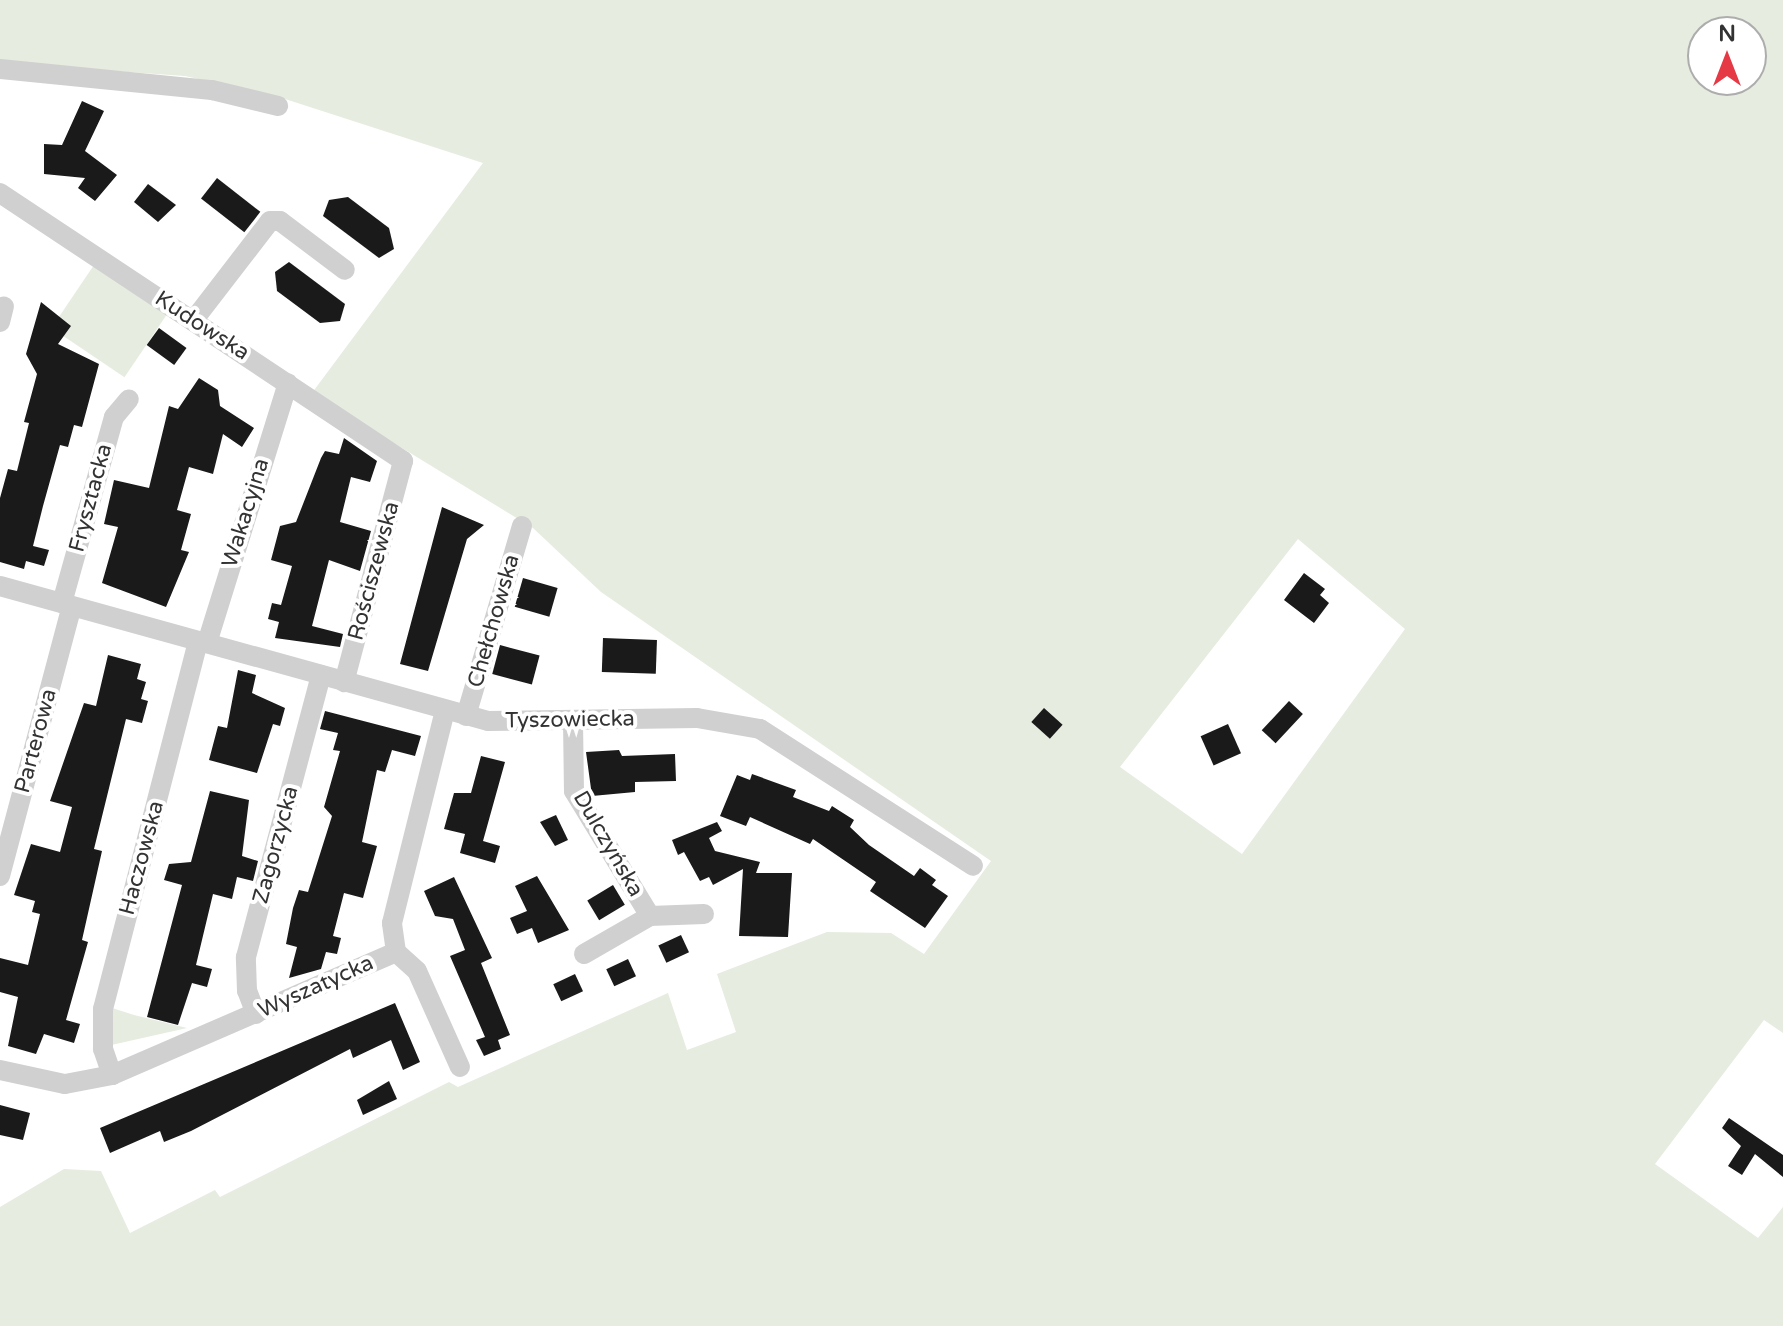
<!DOCTYPE html>
<meta charset="utf-8">
<style>
body{margin:0}
#map{position:relative;width:1783px;height:1326px;overflow:hidden;background:#fff;font-family:"Varela Round",sans-serif}
div>[style]{position:absolute}
.green>*{inset:0;background:#e6ecdf;transform-origin:0 0}
.building>*{inset:0;background:#1a1a1a;transform-origin:0 0}
.minor>*{height:20px;margin:-10px;padding:0 10px;transform-origin:10px;border-radius:10px;background:#d0d0d0}
span{translate:-50% -50%;white-space:nowrap;text-align:center;line-height:1.15;-webkit-text-stroke:8px #fff;paint-order:stroke}
.street-label{font-size:22px;color:#333}
.north{position:absolute;left:1687px;top:16px;width:80px;height:80px;box-sizing:border-box;background:#fff;border:2px solid #adadad;border-radius:50%;rotate:0deg;font-size:22px;font-weight:700;line-height:32px;text-align:center;color:#333}
.north::after{content:'';display:block;margin:auto;width:28px;height:36px;background:#e63946;clip-path:polygon(50% 0,100% 100%,50% 72%,0 100%)}
</style>
<div id="map">
<div class="green">
<div style="clip-path:polygon(evenodd,0 0,1783px 0,1783px 1033px,1764px 1020px,1655px 1164px,1758px 1238px,1783px 1207px,1783px 1326px,0 1326px,0 1207px,64px 1169px,101px 1171px,130px 1233px,215px 1190px,220px 1197px,449px 1082px,458px 1087px,668px 993px,687px 1050px,736px 1032px,717px 974px,827px 932px,891px 933px,924px 954px,991px 861px,601px 592px,533px 528px,312px 393px,483px 163px,282px 98px,185px 76px,0 63px,0 0,1703px 32px,1751px 32px,1751px 80px,1703px 80px,1703px 32px,0 0,1298px 539px,1405px 629px,1242px 854px,1120px 767px,1298px 539px)"></div>
<div style="left:94px;top:265px;width:88px;height:76px;rotate:34deg"></div>
<div style="clip-path:polygon(109px 1007px,134px 1015px,187px 1028px,107px 1046px)"></div>
</div>
<div class="building">
<div style="clip-path:polygon(82px 101px,104px 111px,85px 151px,117px 175px,95px 201px,78px 188px,85px 178px,44px 174px,44px 144px,62px 145px)"></div>
<div style="left:217px;top:178px;width:55px;height:26px;rotate:38deg"></div>
<div style="clip-path:polygon(148px 184px,176px 205px,158px 222px,134px 202px)"></div>
<div style="clip-path:polygon(348px 197px,389px 228px,394px 249px,379px 258px,323px 216px,329px 200px)"></div>
<div style="clip-path:polygon(289px 262px,345px 304px,340px 321px,320px 323px,277px 291px,275px 272px)"></div>
<div style="clip-path:polygon(41px 302px,71px 326px,58px 344px,99px 364px,82px 427px,74px 425px,68px 447px,60px 445px,43px 506px,33px 546px,49px 550px,44px 566px,26px 561px,24px 569px,0 562px,0 498px,8px 469px,17px 471px,29px 423px,24px 422px,37px 374px,26px 354px)"></div>
<div style="left:159px;top:328px;width:34px;height:21px;rotate:36deg"></div>
<div style="clip-path:polygon(199px 378px,218px 390px,220px 406px,254px 428px,242px 447px,223px 434px,213px 474px,189px 467px,177px 510px,191px 514px,181px 550px,189px 552px,166px 607px,102px 583px,118px 527px,104px 524px,114px 480px,149px 488px,169px 406px,178px 409px)"></div>
<div style="clip-path:polygon(344px 438px,377px 461px,370px 482px,351px 477px,340px 522px,371px 531px,360px 571px,329px 560px,312px 626px,343px 634px,340px 647px,275px 638px,279px 622px,268px 619px,272px 603px,281px 605px,292px 566px,271px 560px,280px 526px,296px 522px,321px 458px,325px 451px,339px 454px)"></div>
<div style="clip-path:polygon(442px 507px,484px 525px,467px 539px,428px 671px,400px 664px)"></div>
<div style="clip-path:polygon(1304px 573px,1325px 589px,1320px 595px,1329px 603px,1314px 623px,1284px 600px)"></div>
<div style="left:523px;top:578px;width:36px;height:30px;rotate:16deg"></div>
<div style="left:603px;top:638px;width:54px;height:34px;rotate:2deg"></div>
<div style="left:500px;top:645px;width:41px;height:30px;rotate:15deg"></div>
<div style="clip-path:polygon(108px 655px,141px 664px,137px 679px,146px 682px,141px 699px,148px 701px,142px 723px,126px 719px,94px 849px,102px 851px,82px 940px,88px 942px,66px 1020px,80px 1024px,74px 1043px,44px 1034px,36px 1054px,8px 1046px,18px 997px,0 992px,0 958px,28px 965px,40px 914px,32px 912px,35px 901px,14px 895px,31px 844px,60px 852px,72px 807px,50px 801px,84px 703px,96px 706px)"></div>
<div style="clip-path:polygon(238px 670px,256px 675px,252px 693px,285px 708px,280px 726px,273px 724px,257px 773px,209px 760px,218px 726px,227px 728px)"></div>
<div style="left:1289px;top:701px;width:19px;height:40px;rotate:43deg"></div>
<div style="left:1044px;top:708px;width:25px;height:19px;rotate:42deg"></div>
<div style="clip-path:polygon(325px 711px,421px 736px,415px 756px,392px 750px,385px 772px,377px 770px,362px 842px,377px 846px,363px 898px,344px 893px,333px 936px,341px 938px,337px 954px,326px 952px,321px 969px,289px 978px,297px 947px,286px 944px,293px 908px,299px 890px,308px 892px,332px 816px,324px 807px,340px 751px,333px 750px,338px 733px,320px 729px)"></div>
<div style="left:1228px;top:724px;width:32px;height:30px;rotate:66deg"></div>
<div style="clip-path:polygon(619px 750px,622px 756px,675px 754px,676px 781px,635px 782px,635px 792px,592px 796px,586px 752px)"></div>
<div style="clip-path:polygon(481px 756px,505px 762px,483px 841px,500px 846px,495px 863px,460px 853px,465px 834px,444px 829px,454px 793px,471px 793px)"></div>
<div style="clip-path:polygon(752px 774px,796px 790px,793px 797px,829px 811px,832px 806px,854px 820px,850px 827px,869px 845px,914px 876px,920px 868px,936px 880px,932px 885px,948px 896px,925px 928px,870px 891px,876px 882px,813px 839px,810px 844px,750px 817px,746px 826px,720px 816px,737px 775px,750px 780px)"></div>
<div style="clip-path:polygon(210px 791px,249px 800px,242px 856px,258px 861px,253px 881px,237px 877px,232px 899px,213px 894px,196px 965px,212px 969px,207px 987px,192px 983px,178px 1025px,147px 1017px,182px 885px,164px 880px,169px 864px,191px 862px)"></div>
<div style="clip-path:polygon(556px 815px,568px 840px,555px 846px,540px 822px)"></div>
<div style="clip-path:polygon(717px 822px,722px 831px,709px 838px,715px 851px,760px 862px,756px 873px,792px 873px,788px 937px,739px 936px,743px 869px,713px 885px,709px 877px,700px 881px,684px 852px,678px 855px,672px 840px)"></div>
<div style="clip-path:polygon(537px 876px,569px 930px,538px 943px,532px 928px,517px 934px,510px 918px,527px 911px,515px 886px)"></div>
<div style="clip-path:polygon(454px 877px,492px 958px,481px 963px,510px 1035px,498px 1040px,501px 1049px,484px 1056px,476px 1040px,485px 1037px,450px 956px,465px 950px,453px 919px,435px 916px,424px 891px)"></div>
<div style="left:613px;top:885px;width:23px;height:30px;rotate:59deg"></div>
<div style="left:681px;top:935px;width:19px;height:25px;rotate:65deg"></div>
<div style="left:628px;top:959px;width:19px;height:24px;rotate:65deg"></div>
<div style="left:575px;top:974px;width:19px;height:24px;rotate:65deg"></div>
<div style="clip-path:polygon(395px 1003px,420px 1062px,403px 1070px,391px 1040px,353px 1058px,350px 1049px,191px 1131px,164px 1142px,160px 1131px,110px 1153px,100px 1128px)"></div>
<div style="clip-path:polygon(389px 1081px,397px 1099px,363px 1115px,357px 1100px)"></div>
<div style="clip-path:polygon(0 1105px,30px 1113px,23px 1140px,0 1135px)"></div>
<div style="clip-path:polygon(1729px 1118px,1783px 1155px,1783px 1177px,1755px 1154px,1742px 1175px,1728px 1166px,1741px 1146px,1722px 1128px)"></div>
</div>
<div class="minor">
<div style="left:0;top:69px;width:213px;rotate:5.7deg"></div>
<div style="left:212px;top:90px;width:68px;rotate:13.6deg"></div>
<div style="left:0;top:193px;width:484px;rotate:33.6deg"></div>
<div style="left:403px;top:461px;width:229px;rotate:104.9deg"></div>
<div style="left:193px;top:321px;width:126px;rotate:-52.4deg"></div>
<div style="left:270px;top:221px;width:10px"></div>
<div style="left:280px;top:221px;width:81px;rotate:37deg"></div>
<div style="left:0;top:322px;width:16px;rotate:-76deg"></div>
<div style="left:0;top:586px;width:506px;rotate:15.46deg"></div>
<div style="left:488px;top:721px;width:209px;rotate:-0.8deg"></div>
<div style="left:697px;top:718px;width:64px;rotate:9.9deg"></div>
<div style="left:760px;top:729px;width:253px;rotate:32.7deg"></div>
<div style="left:62px;top:603px;width:193px;rotate:-74.4deg"></div>
<div style="left:114px;top:417px;width:23px;rotate:-50deg"></div>
<div style="left:207px;top:643px;width:272px;rotate:-72.7deg"></div>
<div style="left:466px;top:716px;width:198px;rotate:-73.6deg"></div>
<div style="left:573px;top:721px;width:70px;rotate:89.2deg"></div>
<div style="left:574px;top:791px;width:146px;rotate:58.7deg"></div>
<div style="left:0;top:876px;width:279px;rotate:-75.1deg"></div>
<div style="left:396px;top:952px;width:28px;rotate:42deg"></div>
<div style="left:417px;top:971px;width:105px;rotate:65.9deg"></div>
<div style="left:584px;top:954px;width:76px;rotate:-29.9deg"></div>
<div style="left:650px;top:916px;width:54px;rotate:-2.1deg"></div>
<div style="left:256px;top:1014px;width:25px;rotate:-111deg"></div>
<div style="left:247px;top:991px;width:34px;rotate:-92deg"></div>
<div style="left:246px;top:957px;width:292px;rotate:-75.1deg"></div>
<div style="left:0;top:1070px;width:66px;rotate:12.2deg"></div>
<div style="left:65px;top:1084px;width:48px;rotate:-10.8deg"></div>
<div style="left:112px;top:1075px;width:309px;rotate:-23.4deg"></div>
<div style="left:396px;top:952px;width:29px;rotate:-98deg"></div>
<div style="left:392px;top:923px;width:219px;rotate:-76deg"></div>
<div style="left:112px;top:1075px;width:28px;rotate:-109deg"></div>
<div style="left:103px;top:1049px;width:40px;rotate:-90deg"></div>
<div style="left:103px;top:1009px;width:380px;rotate:-75.5deg"></div>
</div>
<div class="street-label">
<span style="left:202px;top:326px;rotate:33deg">Kudowska</span>
<span style="left:91px;top:498px;rotate:-75deg">Frysztacka</span>
<span style="left:246px;top:513px;rotate:-73deg">Wakacyjna</span>
<span style="left:374px;top:571px;rotate:-75deg">Rościszewska</span>
<span style="left:494px;top:621px;rotate:-74deg">Chełchowska</span>
<span style="left:570px;top:720px;rotate:-1deg">Tyszowiecka</span>
<span style="left:36px;top:741px;rotate:-75deg">Parterowa</span>
<span style="left:608px;top:844px;rotate:60deg">Dulczyńska</span>
<span style="left:276px;top:845px;rotate:-75deg">Zagorzycka</span>
<span style="left:142px;top:858px;rotate:-75deg">Haczowska</span>
<span style="left:316px;top:987px;rotate:-24deg">Wyszatycka</span>
</div>
<div class="north">N</div>
</div>
